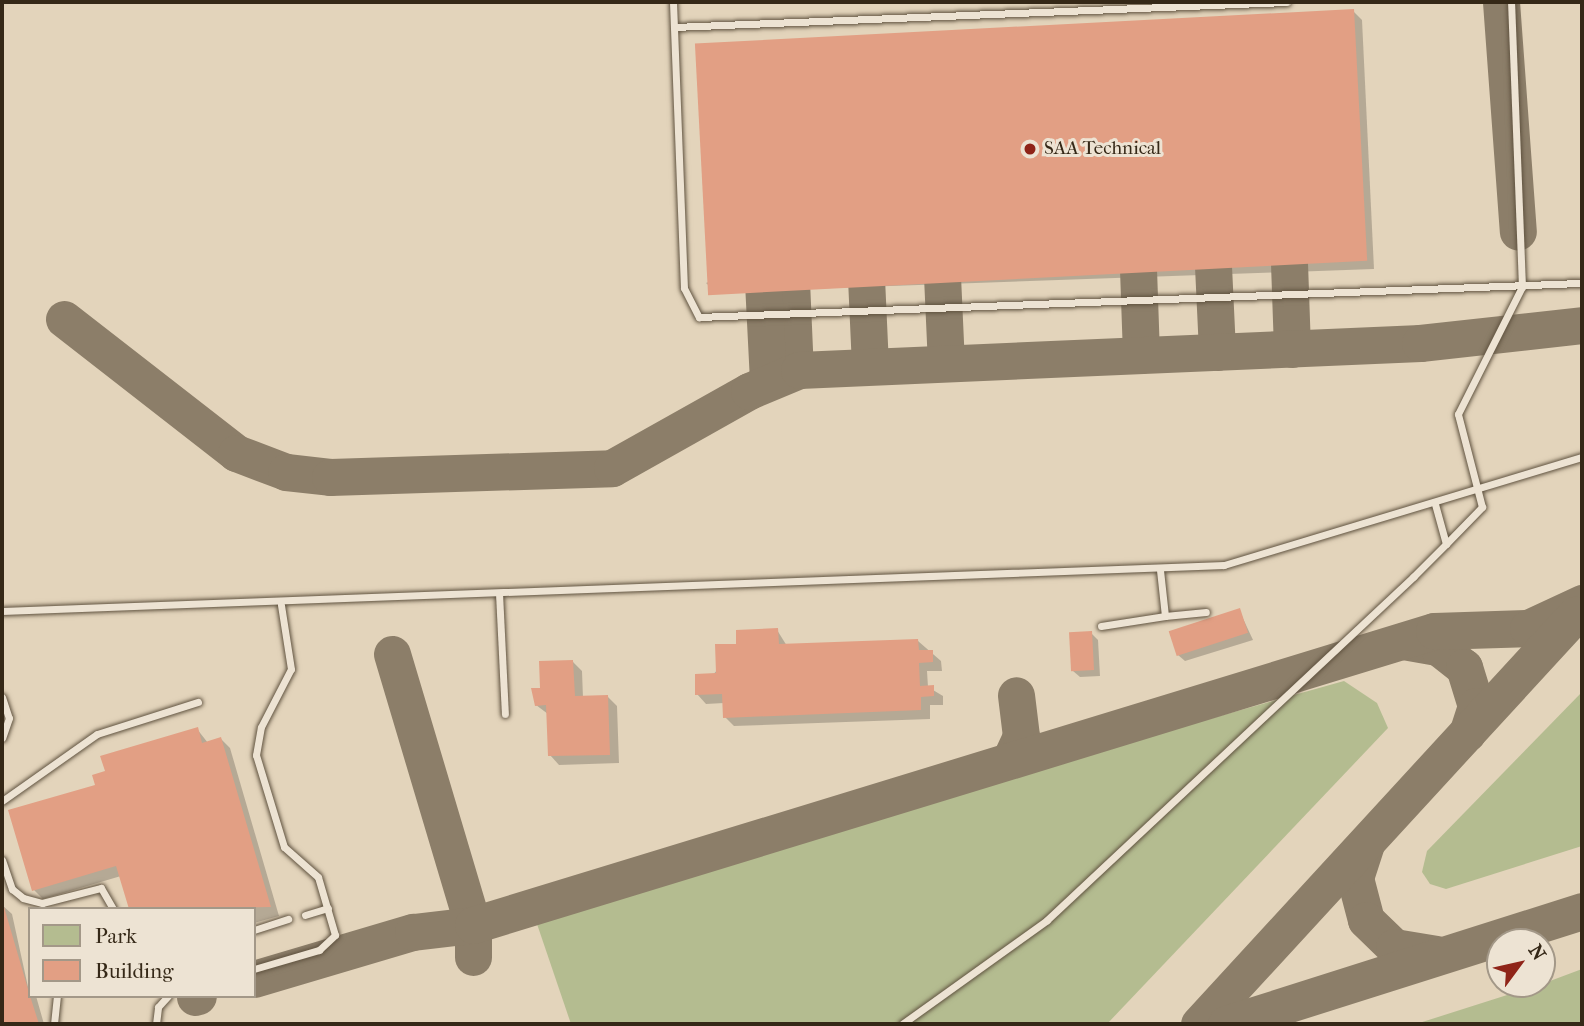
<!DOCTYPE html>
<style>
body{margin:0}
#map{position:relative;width:1584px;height:1026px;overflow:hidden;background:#e3d4bb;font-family:"IM FELL French Canon",serif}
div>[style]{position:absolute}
.green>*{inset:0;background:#b4bc90}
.shadow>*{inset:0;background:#0003}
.taxiway>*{height:37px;margin:-18.5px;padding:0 18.5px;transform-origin:18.5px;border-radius:18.5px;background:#8c7e69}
.building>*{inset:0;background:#e29f84;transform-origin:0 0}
.roads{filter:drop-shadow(0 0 2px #605340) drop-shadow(0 0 2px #605340)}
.service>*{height:7px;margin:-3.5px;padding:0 3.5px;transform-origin:3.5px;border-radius:3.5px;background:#ede3d3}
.dots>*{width:19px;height:19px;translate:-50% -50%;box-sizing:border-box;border:4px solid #ede3d3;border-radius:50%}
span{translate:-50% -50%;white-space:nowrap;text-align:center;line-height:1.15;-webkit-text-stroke:6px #ede3d3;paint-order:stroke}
.poi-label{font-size:19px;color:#352817}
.left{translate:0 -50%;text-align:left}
.frame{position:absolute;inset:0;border:4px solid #352817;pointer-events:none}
.legend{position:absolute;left:28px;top:907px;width:228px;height:91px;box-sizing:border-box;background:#ede3d3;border:2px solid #a39888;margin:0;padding:9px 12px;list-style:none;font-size:21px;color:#352817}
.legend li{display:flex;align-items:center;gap:14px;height:35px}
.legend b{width:35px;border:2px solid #a39888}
.north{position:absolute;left:1486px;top:928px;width:70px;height:70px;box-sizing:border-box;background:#ede3d3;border:2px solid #a39888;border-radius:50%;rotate:57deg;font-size:19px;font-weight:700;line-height:28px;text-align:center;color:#352817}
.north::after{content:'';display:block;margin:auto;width:24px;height:32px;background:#8f2418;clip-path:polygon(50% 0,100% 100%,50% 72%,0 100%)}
</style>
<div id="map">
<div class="green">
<div style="clip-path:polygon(1344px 681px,1377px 703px,1388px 728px,1107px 1024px,571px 1024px,537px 924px,993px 780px)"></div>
<div style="clip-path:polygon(1582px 692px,1582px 846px,1446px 889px,1430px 884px,1422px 872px,1427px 851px)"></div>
<div style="clip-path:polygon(1582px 969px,1582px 1024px,1416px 1024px,1542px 984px)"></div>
</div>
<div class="shadow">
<div style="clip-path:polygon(1353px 11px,1362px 20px,1374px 269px,716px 292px,706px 283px)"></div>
<div style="clip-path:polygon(1239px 610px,1253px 640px,1185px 661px,1178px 655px)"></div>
<div style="clip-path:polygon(777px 630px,787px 646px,918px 641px,941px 661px,942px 671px,927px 671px,928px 687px,943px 696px,943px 705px,930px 705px,930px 719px,734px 726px,725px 717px,724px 703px,706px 704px,697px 694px,738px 645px)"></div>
<div style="clip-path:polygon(1091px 633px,1098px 640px,1100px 676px,1080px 677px,1073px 671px)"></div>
<div style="clip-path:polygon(573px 662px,582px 671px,583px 698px,608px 697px,617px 706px,619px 763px,559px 765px,550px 755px,548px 714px,536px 705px,541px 689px)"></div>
<div style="clip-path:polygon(197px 729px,208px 743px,221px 739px,230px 748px,279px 916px,254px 923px,254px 909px,131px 909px,121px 876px,43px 899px,34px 890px,97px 786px)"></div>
<div style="clip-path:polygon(2px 905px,12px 914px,30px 996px,36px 996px,44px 1024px,2px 1024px)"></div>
</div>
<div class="taxiway">
<div style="left:1501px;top:2px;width:230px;rotate:85.8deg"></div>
<div style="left:1289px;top:263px;width:86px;rotate:88deg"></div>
<div style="left:1213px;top:266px;width:86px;rotate:87.3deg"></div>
<div style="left:1138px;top:269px;width:86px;rotate:88deg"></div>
<div style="left:942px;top:276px;width:87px;rotate:87.4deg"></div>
<div style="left:866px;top:278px;width:88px;rotate:87.4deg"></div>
<div style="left:791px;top:281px;width:90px;rotate:87.5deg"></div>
<div style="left:763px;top:282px;width:99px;rotate:87.1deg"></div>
<div style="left:64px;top:319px;width:218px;rotate:37.9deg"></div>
<div style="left:236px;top:453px;width:53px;rotate:20.8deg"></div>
<div style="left:286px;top:472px;width:44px;rotate:6.5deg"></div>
<div style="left:330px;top:477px;width:282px;rotate:-1.8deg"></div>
<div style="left:612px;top:468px;width:157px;rotate:-29.3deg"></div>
<div style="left:749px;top:391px;width:54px;rotate:-22.8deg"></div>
<div style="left:799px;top:370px;width:622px;rotate:-2.49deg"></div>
<div style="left:1420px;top:343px;width:163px;rotate:-6.3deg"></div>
<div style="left:1403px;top:641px;width:36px;rotate:10deg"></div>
<div style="left:1438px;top:647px;width:33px;rotate:38deg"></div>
<div style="left:1464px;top:667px;width:41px;rotate:72.9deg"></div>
<div style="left:1476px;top:706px;width:28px;rotate:108deg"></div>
<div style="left:392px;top:654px;width:283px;rotate:73.4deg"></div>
<div style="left:473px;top:925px;width:32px;rotate:90deg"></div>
<div style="left:1010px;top:760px;width:26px;rotate:-65deg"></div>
<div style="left:1021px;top:736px;width:41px;rotate:-97deg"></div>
<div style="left:1366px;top:844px;width:36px;rotate:108deg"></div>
<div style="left:1355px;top:878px;width:43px;rotate:75.3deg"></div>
<div style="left:1366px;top:920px;width:39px;rotate:44deg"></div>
<div style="left:1394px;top:947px;width:43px;rotate:9.5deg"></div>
<div style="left:254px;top:979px;width:166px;rotate:-16.5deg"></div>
<div style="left:413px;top:932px;width:60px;rotate:-6.7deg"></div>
<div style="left:473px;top:925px;width:1005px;rotate:-17.01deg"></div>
<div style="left:1434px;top:631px;width:94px;rotate:-1.8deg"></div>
<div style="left:1528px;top:628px;width:60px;rotate:-24.8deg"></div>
<div style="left:195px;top:997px;width:3px;rotate:-18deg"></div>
<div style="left:1199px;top:1024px;width:556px;rotate:-47.41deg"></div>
<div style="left:1226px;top:1024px;width:374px;rotate:-17.6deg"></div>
</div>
<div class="building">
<div style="left:1354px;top:9px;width:252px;height:660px;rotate:87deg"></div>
<div style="left:1240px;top:608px;width:26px;height:75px;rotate:72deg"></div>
<div style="clip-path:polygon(778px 628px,779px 644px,918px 639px,919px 650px,933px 650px,933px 662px,919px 663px,920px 686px,934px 685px,934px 696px,921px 697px,921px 710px,723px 718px,722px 694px,695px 695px,695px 674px,716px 673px,715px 644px,736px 644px,736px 630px)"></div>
<div style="left:1092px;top:631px;width:39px;height:23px;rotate:87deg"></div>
<div style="clip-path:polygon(573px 660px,575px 696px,608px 695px,610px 755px,548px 756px,546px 705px,535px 706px,531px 688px,540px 688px,539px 661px)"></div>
<div style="clip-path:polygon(198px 727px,202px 743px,221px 737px,271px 907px,129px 909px,116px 866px,32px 891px,8px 810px,95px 785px,92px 775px,105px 771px,100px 756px)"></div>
<div style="clip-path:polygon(2px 900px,30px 996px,39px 1024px,2px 1024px)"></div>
</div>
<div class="roads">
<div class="service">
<div style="left:673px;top:2px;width:286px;rotate:87.8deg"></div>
<div style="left:684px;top:288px;width:33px;rotate:63deg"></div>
<div style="left:699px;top:317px;width:884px;rotate:-2.21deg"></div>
<div style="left:674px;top:27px;width:613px;rotate:-2.34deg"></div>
<div style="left:1446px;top:544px;width:52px;rotate:-45.8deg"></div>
<div style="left:1482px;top:507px;width:96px;rotate:-104.5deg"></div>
<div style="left:1458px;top:414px;width:142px;rotate:-63.3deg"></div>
<div style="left:1522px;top:287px;width:285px;rotate:-92.2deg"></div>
<div style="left:499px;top:593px;width:121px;rotate:87.2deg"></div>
<div style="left:2px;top:611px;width:1223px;rotate:-2.16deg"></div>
<div style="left:1224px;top:565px;width:374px;rotate:-16.8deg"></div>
<div style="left:1165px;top:616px;width:41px;rotate:-5.6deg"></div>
<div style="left:1101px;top:626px;width:65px;rotate:-8.9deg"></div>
<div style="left:1165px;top:616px;width:46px;rotate:-96.2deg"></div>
<div style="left:2px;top:697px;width:22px;rotate:72deg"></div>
<div style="left:9px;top:718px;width:21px;rotate:109deg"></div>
<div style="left:2px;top:801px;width:116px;rotate:-35.2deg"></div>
<div style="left:97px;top:734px;width:106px;rotate:-17.6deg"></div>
<div style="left:2px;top:860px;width:31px;rotate:71deg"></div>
<div style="left:12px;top:889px;width:14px;rotate:39deg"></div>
<div style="left:23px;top:898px;width:20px;rotate:15deg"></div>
<div style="left:42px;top:903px;width:61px;rotate:-14.3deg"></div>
<div style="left:101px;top:888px;width:24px;rotate:60deg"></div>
<div style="left:305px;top:915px;width:24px;rotate:-17deg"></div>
<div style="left:254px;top:930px;width:36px;rotate:-18deg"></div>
<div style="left:254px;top:969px;width:68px;rotate:-16.3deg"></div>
<div style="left:319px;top:950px;width:22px;rotate:-43deg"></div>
<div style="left:335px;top:935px;width:60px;rotate:-106.3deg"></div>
<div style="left:318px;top:877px;width:45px;rotate:-138.6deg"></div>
<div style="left:284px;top:847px;width:96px;rotate:-106.9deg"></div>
<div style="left:256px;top:755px;width:28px;rotate:-80deg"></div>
<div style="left:261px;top:727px;width:65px;rotate:-62.7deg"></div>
<div style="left:291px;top:669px;width:65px;rotate:-98.9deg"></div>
<div style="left:54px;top:1024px;width:28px;rotate:-84deg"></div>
<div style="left:156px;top:1024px;width:17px;rotate:-83deg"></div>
<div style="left:158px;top:1007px;width:15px;rotate:-48deg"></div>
<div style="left:902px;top:1024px;width:178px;rotate:-35.6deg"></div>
<div style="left:1047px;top:920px;width:502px;rotate:-43.14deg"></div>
<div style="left:1413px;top:577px;width:47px;rotate:-45deg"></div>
<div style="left:1446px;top:544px;width:41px;rotate:-105.4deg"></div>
</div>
</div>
<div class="dots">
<div style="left:1030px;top:149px;background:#8f2418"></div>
</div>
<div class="poi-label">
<span class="left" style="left:1044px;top:149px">SAA Technical</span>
</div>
<div class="frame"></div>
<ul class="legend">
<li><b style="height:19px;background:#b4bc90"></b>Park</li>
<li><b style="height:19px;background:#e29f84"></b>Building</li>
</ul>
<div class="north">N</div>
</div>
